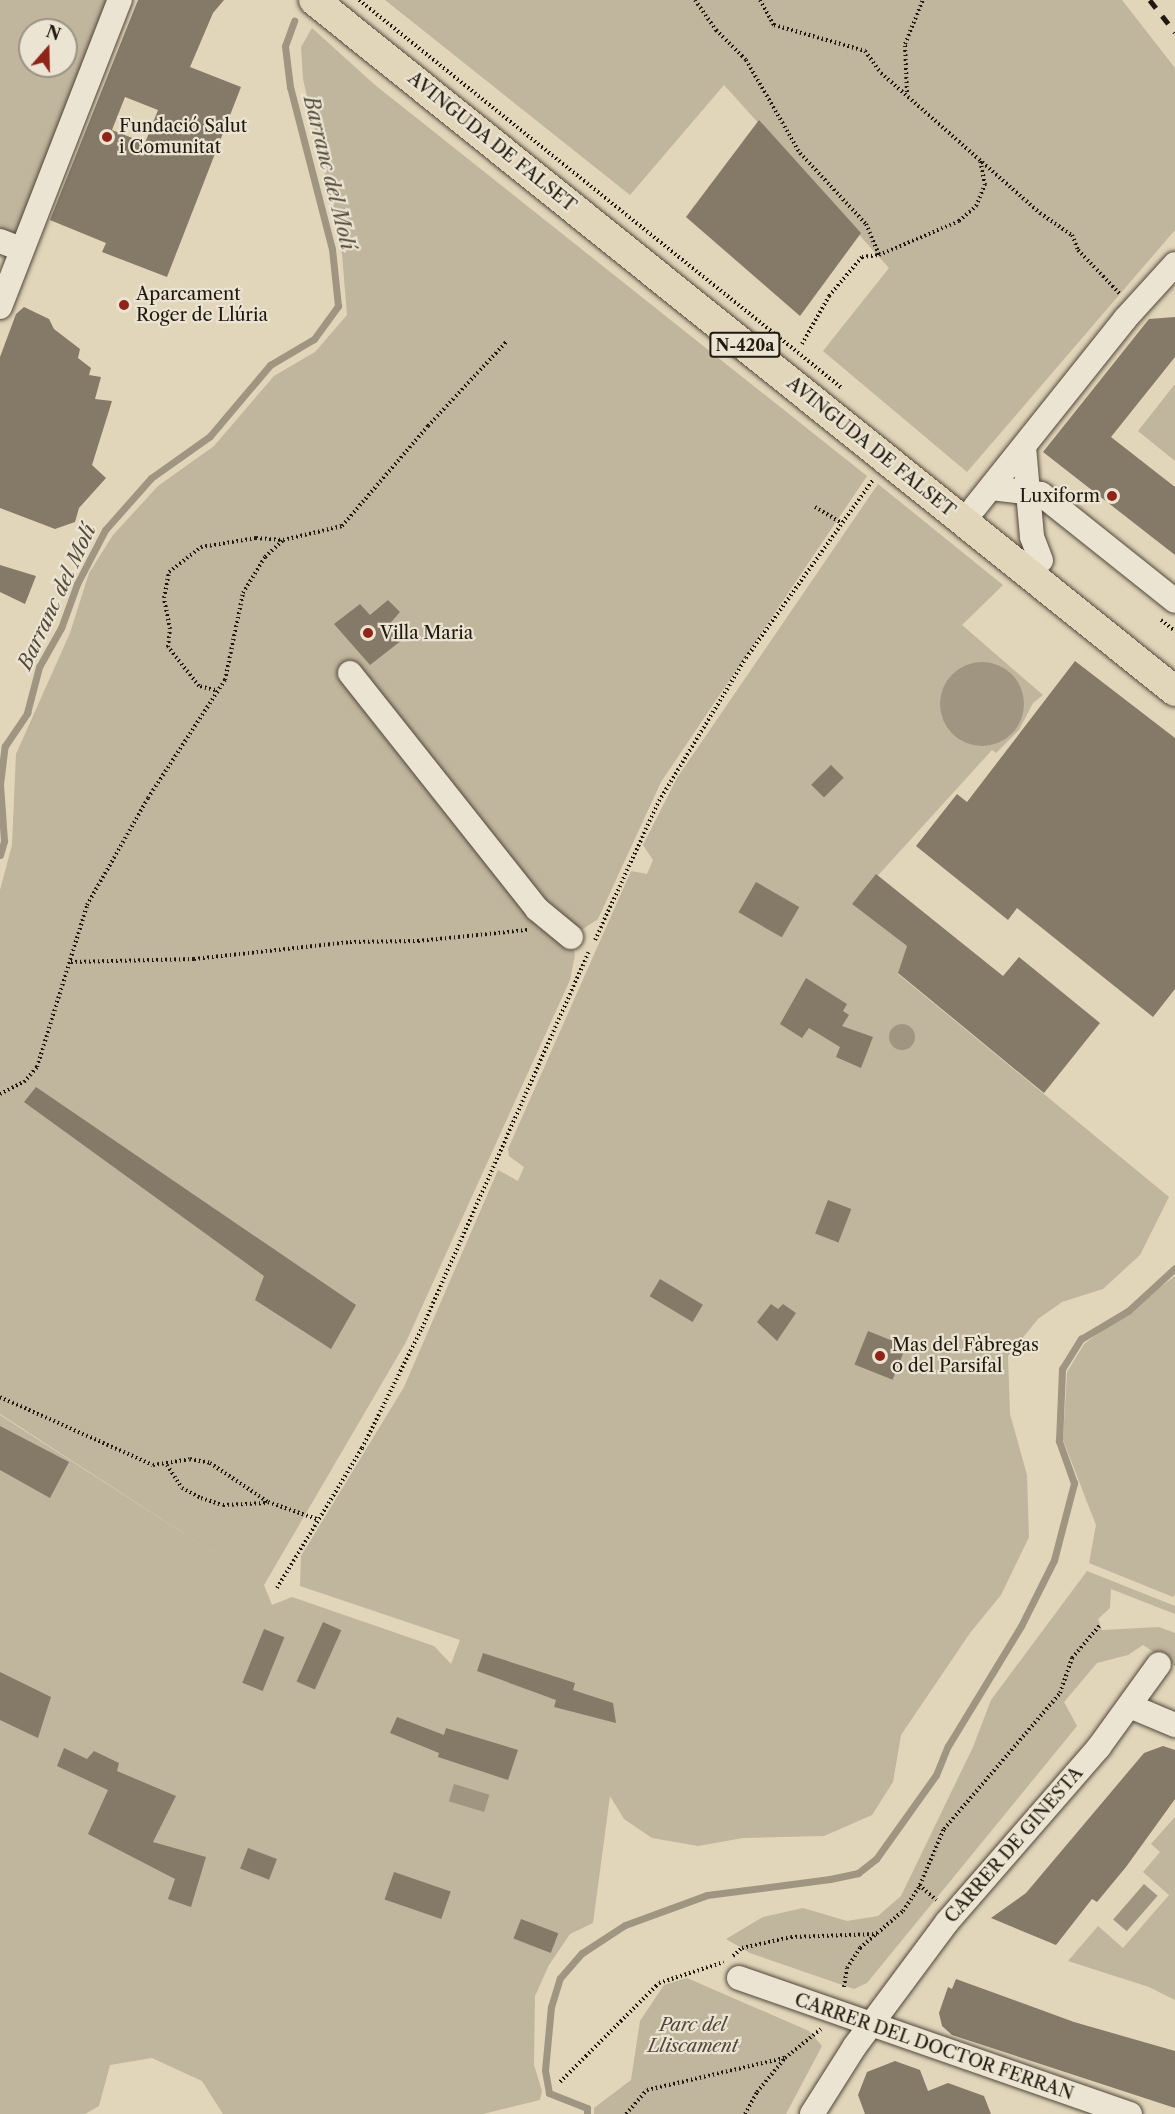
<!DOCTYPE html>
<meta charset="utf-8">
<style>
body{margin:0}
#map{position:relative;width:1175px;height:2114px;overflow:hidden;background:#e1d5ba;font-family:"Libre Caslon Text",serif}
div>[style]{position:absolute}
.green>*{inset:0;background:#c0b59d}
.water>*{inset:0;background:#a09580;transform-origin:0 0}
.round{border-radius:50%}
.stream>*{height:7px;margin:-3.5px;padding:0 3.5px;transform-origin:3.5px;border-radius:3.5px;background:#a09580}
.building>*{inset:0;background:#857a68;transform-origin:0 0}
.path>*{height:4px;margin-top:-2px;transform-origin:0;background:repeating-linear-gradient(90deg,#21180f 0 1.5px,transparent 0 4.5px)}
.roads{filter:drop-shadow(0 0 2px #51473a) drop-shadow(0 0 2px #51473a)}
.minor>*{height:24px;margin:-12px;padding:0 12px;transform-origin:12px;border-radius:12px;background:#ece4d2}
.major>*{height:30px;margin:-15px;padding:0 15px;transform-origin:15px;border-radius:15px;background:#e1d5ba}
.rail>*{height:4.5px;margin-top:-2.25px;transform-origin:0;background:repeating-linear-gradient(90deg,#21180f 0 10px,transparent 0 20px)}
.dots>*{width:16px;height:16px;translate:-50% -50%;box-sizing:border-box;border:3px solid #ece4d2;border-radius:50%}
span{translate:-50% -50%;white-space:nowrap;text-align:center;line-height:1.15;-webkit-text-stroke:4.5px #ece4d2;paint-order:stroke}
.shield-label span{padding:2px 4px;background:#ece4d2;border:2px solid;border-radius:4px;-webkit-text-stroke-width:0}
.shield-label{font-size:16px;color:#21180f;font-weight:700}
.poi-label{font-size:18px;color:#21180f}
.left{translate:0 -50%;text-align:left}
.right{translate:-100% -50%;text-align:right}
.street-label{font-size:18px;color:#21180f}
.park-label{font-size:18px;color:#51473a;font-style:italic}
.water-label{font-size:20px;color:#544a3c;font-style:italic}
.north{position:absolute;left:18px;top:18px;width:60px;height:60px;box-sizing:border-box;background:#ece4d2;border:2px solid #9b9284;border-radius:50%;rotate:20deg;font-size:16px;font-weight:700;line-height:24px;text-align:center;color:#21180f}
.north::after{content:'';display:block;margin:auto;width:21px;height:27px;background:#8f2418;clip-path:polygon(50% 0,100% 100%,50% 72%,0 100%)}
</style>
<div id="map">
<div class="green">
<div style="clip-path:polygon(evenodd,0 0,119px 0,21px 249px,0 241px,0 0,30px 30px,66px 30px,66px 66px,30px 66px,30px 30px)"></div>
<div style="clip-path:polygon(385px 0,1122px 0,1175px 68px,1175px 230px,967px 472px,823px 351px,889px 268px,724px 85px,630px 195px)"></div>
<div style="clip-path:polygon(312px 28px,375px 85px,867px 476px,661px 782px,598px 919px,571px 937px,575px 955px,570px 980px,406px 1342px,264px 1585px,272px 1605px,292px 1597px,434px 1646px,451px 1664px,460px 1640px,300px 1586px,301px 1556px,404px 1387px,498px 1170px,518px 1181px,524px 1167px,509px 1156px,508px 1149px,631px 871px,647px 874px,653px 860px,643px 845px,677px 778px,878px 484px,1003px 585px,962px 625px,1043px 695px,1033px 703px,1019px 730px,996px 753px,992px 750px,852px 904px,907px 946px,898px 974px,1169px 1197px,1140px 1255px,1103px 1289px,1062px 1302px,1038px 1319px,1008px 1356px,1010px 1414px,1027px 1475px,1029px 1537px,1001px 1595px,970px 1633px,901px 1735px,893px 1782px,872px 1815px,824px 1836px,743px 1838px,698px 1846px,652px 1838px,624px 1819px,610px 1796px,593px 1923px,570px 1934px,549px 1965px,535px 1996px,534px 2065px,542px 2091px,540px 2100px,483px 2114px,223px 2114px,202px 2081px,152px 2058px,110px 2065px,99px 2106px,85px 2114px,0 2114px,0 1415px,228px 1562px,0 1414px,0 890px,12px 845px,16px 754px,70px 633px,89px 573px,113px 535px,158px 486px,214px 446px,274px 376px,315px 352px,347px 315px,341px 242px,303px 79px,301px 47px)"></div>
<div style="clip-path:polygon(1175px 384px,1175px 461px,1138px 431px)"></div>
<div style="clip-path:polygon(1175px 1276px,1175px 1594px,1173px 1597px,1089px 1563px,1096px 1525px,1063px 1440px,1067px 1372px,1084px 1344px)"></div>
<div style="clip-path:polygon(1087px 1571px,1175px 1606px,1175px 1614px,1111px 1589px,1110px 1608px,1098px 1619px,1102px 1630px,1159px 1627px,1175px 1633px,1175px 1666px,1143px 1645px,1128px 1655px,1097px 1663px,1064px 1702px,1077px 1726px,867px 1983px,854px 1989px,750px 1953px,726px 1939px,763px 1917px,803px 1908px,847px 1921px,878px 1916px,901px 1896px,973px 1747px,991px 1700px)"></div>
<div style="clip-path:polygon(1175px 1817px,1175px 2000px,1149px 1987px,1068px 1961px,1098px 1926px,1123px 1948px,1169px 1895px,1143px 1872px,1160px 1852px,1151px 1844px)"></div>
<div style="clip-path:polygon(687px 1978px,809px 2031px,822px 2046px,786px 2114px,594px 2114px,594px 2108px,631px 2080px,640px 2021px,664px 1985px)"></div>
</div>
<div class="water">
<div class="round" style="left:940px;top:662px;width:84px;height:84px"></div>
<div class="round" style="left:889px;top:1024px;width:26px;height:26px"></div>
<div style="left:454px;top:1784px;width:37px;height:18px;rotate:17deg"></div>
<div style="left:1144px;top:1884px;width:18px;height:47px;rotate:41deg"></div>
</div>
<div class="stream">
<div style="left:0;top:855px;width:15px;rotate:-74deg"></div>
<div style="left:4px;top:841px;width:57px;rotate:-94deg"></div>
<div style="left:0;top:784px;width:38px;rotate:-83deg"></div>
<div style="left:5px;top:746px;width:40px;rotate:-56deg"></div>
<div style="left:27px;top:713px;width:48px;rotate:-75.4deg"></div>
<div style="left:39px;top:667px;width:45px;rotate:-60.6deg"></div>
<div style="left:61px;top:628px;width:47px;rotate:-70deg"></div>
<div style="left:77px;top:584px;width:61px;rotate:-62.6deg"></div>
<div style="left:105px;top:530px;width:69px;rotate:-48.5deg"></div>
<div style="left:151px;top:478px;width:72px;rotate:-35.4deg"></div>
<div style="left:210px;top:436px;width:93px;rotate:-49.8deg"></div>
<div style="left:270px;top:365px;width:51px;rotate:-30.6deg"></div>
<div style="left:314px;top:339px;width:41px;rotate:-54deg"></div>
<div style="left:338px;top:306px;width:57px;rotate:-96deg"></div>
<div style="left:332px;top:249px;width:167px;rotate:-104.5deg"></div>
<div style="left:290px;top:87px;width:41px;rotate:-97deg"></div>
<div style="left:285px;top:46px;width:27px;rotate:-70deg"></div>
<div style="left:587px;top:2114px;width:6px;rotate:-90deg"></div>
<div style="left:587px;top:2108px;width:41px;rotate:-158.5deg"></div>
<div style="left:549px;top:2093px;width:23px;rotate:-100deg"></div>
<div style="left:545px;top:2070px;width:63px;rotate:-84.6deg"></div>
<div style="left:551px;top:2007px;width:30px;rotate:-73deg"></div>
<div style="left:560px;top:1978px;width:33px;rotate:-49deg"></div>
<div style="left:582px;top:1953px;width:51px;rotate:-33.1deg"></div>
<div style="left:625px;top:1925px;width:87px;rotate:-20.1deg"></div>
<div style="left:707px;top:1895px;width:124px;rotate:-7.4deg"></div>
<div style="left:830px;top:1879px;width:29px;rotate:-12deg"></div>
<div style="left:858px;top:1873px;width:23px;rotate:-38deg"></div>
<div style="left:876px;top:1859px;width:103px;rotate:-54.5deg"></div>
<div style="left:936px;top:1775px;width:31px;rotate:-68deg"></div>
<div style="left:948px;top:1746px;width:140px;rotate:-58.7deg"></div>
<div style="left:1021px;top:1626px;width:74px;rotate:-63.4deg"></div>
<div style="left:1054px;top:1560px;width:80px;rotate:-75.4deg"></div>
<div style="left:1074px;top:1483px;width:45px;rotate:-109.7deg"></div>
<div style="left:1059px;top:1441px;width:72px;rotate:-87.6deg"></div>
<div style="left:1062px;top:1369px;width:36px;rotate:-58deg"></div>
<div style="left:1081px;top:1339px;width:55px;rotate:-30.8deg"></div>
<div style="left:1128px;top:1311px;width:64px;rotate:-42.5deg"></div>
</div>
<div class="building">
<div style="clip-path:polygon(evenodd,138px 0,224px 0,213px 13px,190px 67px,241px 87px,167px 277px,102px 252px,106px 243px,50px 220px,138px 0,125px 97px,158px 110px,145px 143px,112px 130px,125px 97px)"></div>
<div style="clip-path:polygon(759px 120px,861px 233px,800px 316px,686px 217px)"></div>
<div style="clip-path:polygon(24px 307px,49px 319px,54px 329px,80px 349px,78px 358px,91px 368px,89px 375px,101px 377px,95px 399px,112px 401px,92px 465px,106px 478px,79px 508px,75px 522px,55px 529px,0 508px,0 357px,16px 314px)"></div>
<div style="clip-path:polygon(1175px 317px,1175px 357px,1111px 437px,1175px 487px,1175px 555px,1043px 452px,1149px 319px)"></div>
<div style="clip-path:polygon(0 565px,36px 576px,25px 604px,0 592px)"></div>
<div style="clip-path:polygon(388px 600px,400px 612px,387px 627px,402px 640px,370px 665px,334px 624px,360px 604px,370px 615px)"></div>
<div style="clip-path:polygon(1075px 661px,1175px 738px,1175px 989px,1153px 1017px,1017px 908px,1008px 920px,916px 846px,957px 794px,967px 802px)"></div>
<div style="left:831px;top:765px;width:18px;height:28px;rotate:45deg"></div>
<div style="clip-path:polygon(876px 874px,1003px 976px,1019px 957px,1100px 1023px,1044px 1093px,898px 973px,907px 946px,852px 904px)"></div>
<div style="left:756px;top:882px;width:50px;height:35px;rotate:30deg"></div>
<div style="clip-path:polygon(806px 978px,847px 1004px,843px 1011px,849px 1015px,842px 1026px,873px 1037px,861px 1068px,836px 1057px,840px 1047px,809px 1028px,802px 1038px,780px 1024px)"></div>
<div style="clip-path:polygon(36px 1087px,356px 1305px,331px 1349px,255px 1300px,264px 1276px,24px 1102px)"></div>
<div style="left:828px;top:1200px;width:25px;height:36px;rotate:21deg"></div>
<div style="left:660px;top:1279px;width:50px;height:20px;rotate:31deg"></div>
<div style="clip-path:polygon(771px 1304px,778px 1309px,783px 1304px,796px 1313px,777px 1341px,757px 1322px)"></div>
<div style="left:868px;top:1331px;width:41px;height:36px;rotate:22deg"></div>
<div style="clip-path:polygon(0 1426px,69px 1462px,50px 1498px,0 1470px)"></div>
<div style="left:323px;top:1622px;width:20px;height:65px;rotate:24deg"></div>
<div style="left:264px;top:1629px;width:22px;height:58px;rotate:22deg"></div>
<div style="clip-path:polygon(483px 1653px,575px 1683px,573px 1690px,613px 1703px,616px 1723px,554px 1707px,556px 1700px,477px 1671px)"></div>
<div style="clip-path:polygon(0 1672px,51px 1697px,38px 1738px,0 1720px)"></div>
<div style="clip-path:polygon(397px 1717px,444px 1735px,446px 1728px,518px 1750px,508px 1780px,438px 1757px,439px 1753px,390px 1733px)"></div>
<div style="clip-path:polygon(1163px 1746px,1175px 1750px,1175px 1799px,1126px 1867px,1097px 1902px,1092px 1899px,1056px 1945px,991px 1918px,1026px 1893px,1144px 1753px)"></div>
<div style="clip-path:polygon(64px 1748px,87px 1759px,94px 1751px,119px 1763px,117px 1771px,176px 1796px,153px 1842px,206px 1857px,191px 1907px,168px 1899px,175px 1879px,88px 1834px,108px 1790px,57px 1766px)"></div>
<div style="left:248px;top:1848px;width:31px;height:22px;rotate:21deg"></div>
<div style="left:394px;top:1872px;width:60px;height:29px;rotate:19deg"></div>
<div style="left:521px;top:1919px;width:40px;height:21px;rotate:21deg"></div>
<div style="clip-path:polygon(956px 1979px,1074px 2022px,1175px 2051px,1175px 2108px,952px 2035px,942px 2026px,939px 2013px,948px 1987px,952px 1989px)"></div>
<div style="clip-path:polygon(895px 2061px,920px 2070px,928px 2091px,948px 2083px,984px 2096px,991px 2114px,865px 2114px,858px 2095px,867px 2072px)"></div>
</div>
<div class="path">
<div style="left:359px;top:0;width:620px;rotate:38.78deg"></div>
<div style="left:695px;top:0;width:37px;rotate:55deg"></div>
<div style="left:716px;top:30px;width:42px;rotate:45deg"></div>
<div style="left:746px;top:60px;width:108px;rotate:59.9deg"></div>
<div style="left:800px;top:153px;width:97px;rotate:47.1deg"></div>
<div style="left:866px;top:224px;width:34px;rotate:67deg"></div>
<div style="left:760px;top:0;width:29px;rotate:61deg"></div>
<div style="left:774px;top:25px;width:95px;rotate:15.9deg"></div>
<div style="left:865px;top:51px;width:27px;rotate:54deg"></div>
<div style="left:881px;top:73px;width:212px;rotate:41.4deg"></div>
<div style="left:1040px;top:213px;width:39px;rotate:35deg"></div>
<div style="left:1072px;top:235px;width:16px;rotate:68deg"></div>
<div style="left:1078px;top:250px;width:61px;rotate:46.3deg"></div>
<div style="left:907px;top:92px;width:48px;rotate:-92.4deg"></div>
<div style="left:905px;top:44px;width:48px;rotate:-67.8deg"></div>
<div style="left:802px;top:344px;width:55px;rotate:-60.6deg"></div>
<div style="left:829px;top:296px;width:51px;rotate:-49.8deg"></div>
<div style="left:862px;top:257px;width:17px;rotate:-7deg"></div>
<div style="left:879px;top:255px;width:87px;rotate:-23deg"></div>
<div style="left:959px;top:221px;width:23px;rotate:-41deg"></div>
<div style="left:976px;top:206px;width:23px;rotate:-67deg"></div>
<div style="left:985px;top:185px;width:26px;rotate:-101deg"></div>
<div style="left:815px;top:507px;width:31px;rotate:31deg"></div>
<div style="left:1161px;top:620px;width:18px;rotate:38deg"></div>
<div style="left:215px;top:690px;width:16px;rotate:-166deg"></div>
<div style="left:199px;top:686px;width:50px;rotate:-128.5deg"></div>
<div style="left:168px;top:647px;width:18px;rotate:-84deg"></div>
<div style="left:170px;top:629px;width:32px;rotate:-101deg"></div>
<div style="left:164px;top:598px;width:26px;rotate:-79deg"></div>
<div style="left:169px;top:572px;width:41px;rotate:-38deg"></div>
<div style="left:201px;top:547px;width:56px;rotate:-9.3deg"></div>
<div style="left:256px;top:538px;width:27px;rotate:4deg"></div>
<div style="left:595px;top:940px;width:153px;rotate:-65.3deg"></div>
<div style="left:659px;top:801px;width:167px;rotate:-58.7deg"></div>
<div style="left:746px;top:658px;width:219px;rotate:-54.5deg"></div>
<div style="left:71px;top:962px;width:123px;rotate:-1.4deg"></div>
<div style="left:194px;top:959px;width:157px;rotate:-6.2deg"></div>
<div style="left:350px;top:942px;width:68px;rotate:-0.8deg"></div>
<div style="left:418px;top:941px;width:110px;rotate:-5.8deg"></div>
<div style="left:0;top:1094px;width:27px;rotate:-27deg"></div>
<div style="left:24px;top:1082px;width:20px;rotate:-49deg"></div>
<div style="left:37px;top:1067px;width:170px;rotate:-72.8deg"></div>
<div style="left:87px;top:905px;width:123px;rotate:-60.3deg"></div>
<div style="left:148px;top:798px;width:141px;rotate:-56.9deg"></div>
<div style="left:225px;top:680px;width:89px;rotate:-78.3deg"></div>
<div style="left:243px;top:593px;width:42px;rotate:-58.6deg"></div>
<div style="left:265px;top:557px;width:25px;rotate:-43deg"></div>
<div style="left:283px;top:540px;width:61px;rotate:-13.3deg"></div>
<div style="left:342px;top:526px;width:132px;rotate:-49.3deg"></div>
<div style="left:428px;top:426px;width:116px;rotate:-47.1deg"></div>
<div style="left:0;top:1397px;width:167px;rotate:24deg"></div>
<div style="left:153px;top:1465px;width:37px;rotate:-9deg"></div>
<div style="left:190px;top:1459px;width:20px;rotate:11deg"></div>
<div style="left:210px;top:1463px;width:70px;rotate:33.9deg"></div>
<div style="left:268px;top:1502px;width:52px;rotate:19.1deg"></div>
<div style="left:167px;top:1465px;width:27px;rotate:57deg"></div>
<div style="left:182px;top:1488px;width:21px;rotate:28deg"></div>
<div style="left:201px;top:1498px;width:23px;rotate:18deg"></div>
<div style="left:223px;top:1505px;width:44px;rotate:-2.6deg"></div>
<div style="left:277px;top:1588px;width:164px;rotate:-58.7deg"></div>
<div style="left:362px;top:1448px;width:134px;rotate:-63.4deg"></div>
<div style="left:422px;top:1328px;width:411px;rotate:-66.1deg"></div>
<div style="left:919px;top:1885px;width:23px;rotate:41deg"></div>
<div style="left:733px;top:1956px;width:12px;rotate:-42deg"></div>
<div style="left:742px;top:1948px;width:50px;rotate:-12.7deg"></div>
<div style="left:791px;top:1937px;width:86px;rotate:-2deg"></div>
<div style="left:844px;top:1987px;width:19px;rotate:-81deg"></div>
<div style="left:847px;top:1968px;width:24px;rotate:-57deg"></div>
<div style="left:860px;top:1948px;width:57px;rotate:-40.7deg"></div>
<div style="left:903px;top:1911px;width:27px;rotate:-56deg"></div>
<div style="left:918px;top:1889px;width:65px;rotate:-66.6deg"></div>
<div style="left:944px;top:1829px;width:179px;rotate:-49.5deg"></div>
<div style="left:1060px;top:1693px;width:37px;rotate:-71deg"></div>
<div style="left:1072px;top:1658px;width:43px;rotate:-49.7deg"></div>
<div style="left:560px;top:2082px;width:140px;rotate:-45deg"></div>
<div style="left:659px;top:1983px;width:68px;rotate:-17.9deg"></div>
<div style="left:626px;top:2114px;width:32px;rotate:-49deg"></div>
<div style="left:647px;top:2090px;width:142px;rotate:-13.1deg"></div>
<div style="left:745px;top:2114px;width:25px;rotate:-61deg"></div>
<div style="left:757px;top:2092px;width:44px;rotate:-50.5deg"></div>
<div style="left:785px;top:2058px;width:46px;rotate:-38.9deg"></div>
</div>
<div class="roads">
<div class="minor">
<div style="left:0;top:241px;width:22px;rotate:21deg"></div>
<div style="left:0;top:307px;width:330px;rotate:-68.7deg"></div>
<div style="left:1024px;top:447px;width:90px;rotate:84.9deg"></div>
<div style="left:1032px;top:537px;width:25px;rotate:69deg"></div>
<div style="left:991px;top:488px;width:50px;rotate:6.8deg"></div>
<div style="left:1041px;top:494px;width:171px;rotate:38.6deg"></div>
<div style="left:975px;top:507px;width:241px;rotate:-51.4deg"></div>
<div style="left:1125px;top:319px;width:74px;rotate:-47.7deg"></div>
<div style="left:350px;top:673px;width:301px;rotate:51.6deg"></div>
<div style="left:537px;top:909px;width:44px;rotate:39.5deg"></div>
<div style="left:1130px;top:1706px;width:49px;rotate:22.9deg"></div>
<div style="left:739px;top:1978px;width:414px;rotate:19.2deg"></div>
<div style="left:812px;top:2114px;width:80px;rotate:-57.7deg"></div>
<div style="left:855px;top:2046px;width:154px;rotate:-53.4deg"></div>
<div style="left:947px;top:1922px;width:232px;rotate:-49deg"></div>
<div style="left:1099px;top:1747px;width:102px;rotate:-54.1deg"></div>
</div>
<div class="major">
<div style="left:314px;top:0;width:1104px;rotate:38.75deg"></div>
</div>
</div>
<div class="rail">
<div style="left:1150px;top:0;width:41px;rotate:52deg"></div>
</div>
<div class="dots">
<div style="left:107px;top:137px;background:#8f2418"></div>
<div style="left:124px;top:305px;background:#8f2418"></div>
<div style="left:1112px;top:496px;background:#8f2418"></div>
<div style="left:368px;top:633px;background:#8f2418"></div>
<div style="left:880px;top:1356px;background:#8f2418"></div>
</div>
<div class="shield-label">
<span style="left:745px;top:345px">N-420a</span>
</div>
<div class="poi-label">
<span class="left" style="left:119px;top:137px">Fundació Salut<br>i Comunitat</span>
<span class="left" style="left:136px;top:305px">Aparcament<br>Roger de Llúria</span>
<span class="right" style="left:1100px;top:496px">Luxiform</span>
<span class="left" style="left:380px;top:633px">Villa Maria</span>
<span class="left" style="left:892px;top:1356px">Mas del Fàbregas<br>o del Parsifal</span>
</div>
<div class="street-label">
<span style="left:492px;top:142px;rotate:39deg">AVINGUDA DE FALSET</span>
<span style="left:871px;top:447px;rotate:39deg">AVINGUDA DE FALSET</span>
<span style="left:1014px;top:1845px;rotate:-49deg">CARRER DE GINESTA</span>
<span style="left:934px;top:2047px;rotate:19deg">CARRER DEL DOCTOR FERRAN</span>
</div>
<div class="park-label">
<span style="left:693px;top:2036px">Parc del<br>Lliscament</span>
</div>
<div class="water-label">
<span style="left:329px;top:173px;rotate:76deg">Barranc del Molí</span>
<span style="left:57px;top:597px;rotate:-65deg">Barranc del Molí</span>
</div>
<div class="north">N</div>
</div>
